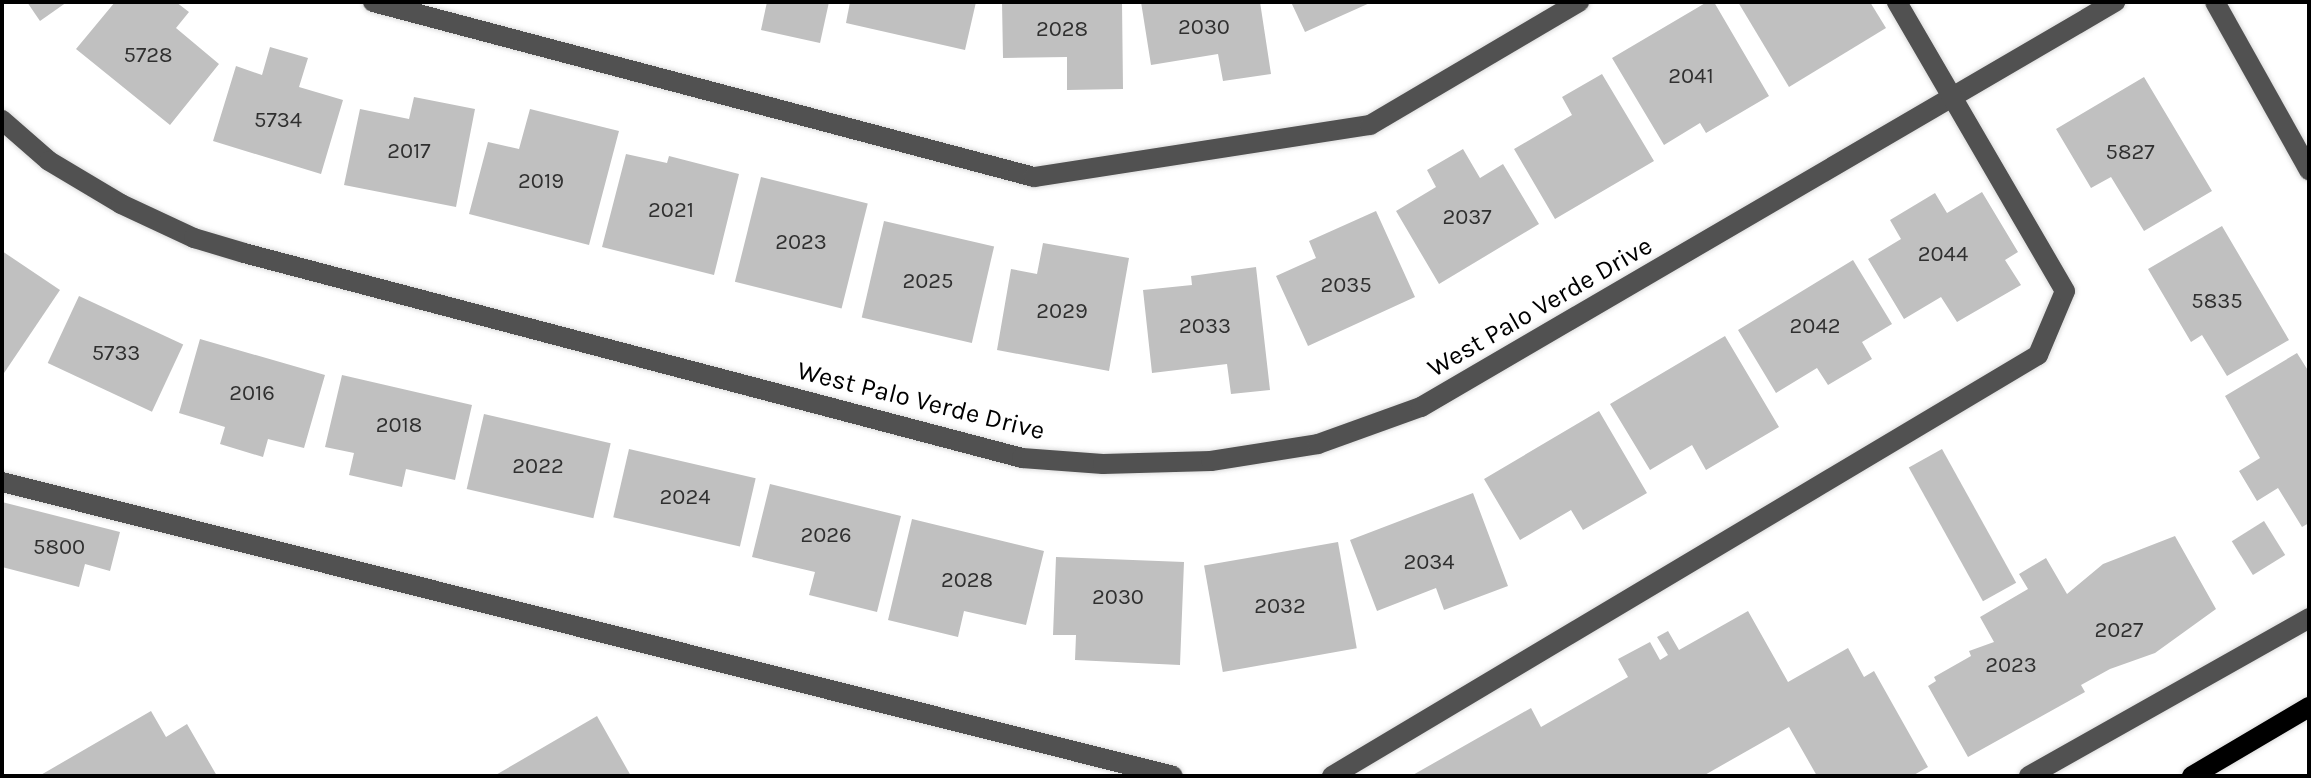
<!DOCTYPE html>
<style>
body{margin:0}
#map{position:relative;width:2311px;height:778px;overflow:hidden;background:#fff;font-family:Karla,sans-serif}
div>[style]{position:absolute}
.building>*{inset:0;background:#c0c0c0;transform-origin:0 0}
.roads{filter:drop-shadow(0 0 2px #dbdbdb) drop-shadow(0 0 2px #dbdbdb)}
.minor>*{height:20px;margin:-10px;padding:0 10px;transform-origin:10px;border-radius:10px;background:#515151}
.major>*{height:20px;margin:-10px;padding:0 10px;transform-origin:10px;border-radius:10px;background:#000}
span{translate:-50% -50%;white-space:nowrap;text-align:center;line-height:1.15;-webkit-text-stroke:6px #fff;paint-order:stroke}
.number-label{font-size:22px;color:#303030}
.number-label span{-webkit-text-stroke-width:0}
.street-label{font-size:26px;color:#000}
.frame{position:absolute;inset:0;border:4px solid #000;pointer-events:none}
</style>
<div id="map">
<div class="building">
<div style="clip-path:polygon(27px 2px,67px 2px,40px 21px)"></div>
<div style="clip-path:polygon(115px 2px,176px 2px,189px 12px,176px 28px,219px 64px,170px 125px,76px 49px)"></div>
<div style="clip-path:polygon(767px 2px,829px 2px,820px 43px,761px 30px)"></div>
<div style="clip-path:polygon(850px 2px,976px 2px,965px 50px,846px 23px)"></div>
<div style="clip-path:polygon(1002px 2px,1122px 2px,1123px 89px,1067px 90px,1067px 57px,1003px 58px)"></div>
<div style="clip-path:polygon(1141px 2px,1260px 2px,1271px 74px,1223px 81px,1218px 54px,1151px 65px)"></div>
<div style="clip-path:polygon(1291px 2px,1372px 2px,1305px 32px)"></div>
<div style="clip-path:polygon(1707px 2px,1714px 2px,1769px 96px,1706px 133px,1700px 123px,1664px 145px,1612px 58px)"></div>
<div style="clip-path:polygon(1738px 2px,1870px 2px,1886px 28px,1789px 87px)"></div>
<div style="clip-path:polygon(270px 47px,308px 58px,299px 87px,343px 100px,321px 174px,213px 141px,236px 66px,262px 75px)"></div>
<div style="clip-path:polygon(1602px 74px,1654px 161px,1555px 219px,1514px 149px,1572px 115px,1562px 97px)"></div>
<div style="clip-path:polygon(2144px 77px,2212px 191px,2144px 231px,2111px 177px,2091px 188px,2056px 129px)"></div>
<div style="clip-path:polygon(414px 97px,475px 109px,456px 207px,344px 185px,360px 109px,409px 119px)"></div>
<div style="clip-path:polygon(530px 109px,619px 131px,589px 245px,469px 214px,488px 142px,519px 149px)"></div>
<div style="clip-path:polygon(1463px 149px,1480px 178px,1503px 164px,1539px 224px,1439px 284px,1396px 211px,1436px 187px,1427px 170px)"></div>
<div style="clip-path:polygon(626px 154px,667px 163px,669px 156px,739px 174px,714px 275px,602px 247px)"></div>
<div style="left:761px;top:177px;width:110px;height:108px;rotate:14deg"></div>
<div style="clip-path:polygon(1982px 192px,2018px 252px,2005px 260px,2021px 285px,1957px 322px,1941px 297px,1904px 319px,1868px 259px,1901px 239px,1890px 220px,1935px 193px,1947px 213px)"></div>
<div style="clip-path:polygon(1376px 211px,1415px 297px,1308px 346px,1276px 276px,1316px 258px,1309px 241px)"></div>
<div style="left:884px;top:221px;width:113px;height:99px;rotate:13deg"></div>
<div style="clip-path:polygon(2222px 226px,2289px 340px,2227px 376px,2202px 335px,2191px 342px,2148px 269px)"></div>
<div style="clip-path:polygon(1043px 243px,1129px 258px,1109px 371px,997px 350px,1011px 269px,1037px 274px)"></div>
<div style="clip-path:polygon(2px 251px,60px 290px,2px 376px)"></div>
<div style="clip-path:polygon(1853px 260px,1892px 324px,1862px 342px,1872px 359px,1828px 385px,1817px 368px,1776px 393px,1738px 330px)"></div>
<div style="clip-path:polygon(1256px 267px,1270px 390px,1231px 394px,1227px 364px,1152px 373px,1143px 290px,1192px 285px,1191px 276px)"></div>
<div style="left:79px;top:296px;width:115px;height:74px;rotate:25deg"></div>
<div style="clip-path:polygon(1725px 336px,1779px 427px,1706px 470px,1692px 445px,1650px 470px,1610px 404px)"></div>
<div style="clip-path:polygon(200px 339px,325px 375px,304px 448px,268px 439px,263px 457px,220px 444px,225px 427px,179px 413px)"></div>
<div style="clip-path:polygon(2297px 353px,2309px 372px,2309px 523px,2302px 527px,2278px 488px,2257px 501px,2239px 471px,2260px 458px,2225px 396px)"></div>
<div style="clip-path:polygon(342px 375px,472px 405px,455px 480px,406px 469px,402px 487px,349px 475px,354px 453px,325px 447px)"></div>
<div style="clip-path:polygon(1599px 411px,1647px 493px,1583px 530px,1571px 510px,1520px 540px,1484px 479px)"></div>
<div style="left:484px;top:414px;width:130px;height:77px;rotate:13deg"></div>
<div style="left:629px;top:449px;width:130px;height:70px;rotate:13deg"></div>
<div style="left:1942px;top:449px;width:153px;height:38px;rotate:61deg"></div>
<div style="clip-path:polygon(770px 484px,901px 516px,877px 612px,809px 595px,815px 572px,752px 557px)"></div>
<div style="clip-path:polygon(1473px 493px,1508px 586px,1444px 610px,1436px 588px,1377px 611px,1350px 540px)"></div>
<div style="clip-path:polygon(2px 502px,120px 532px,110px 571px,85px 564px,79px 587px,2px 567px)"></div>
<div style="clip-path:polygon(912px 519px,1044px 551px,1026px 625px,964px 611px,958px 637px,888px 620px)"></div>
<div style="left:2264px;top:521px;width:40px;height:38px;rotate:58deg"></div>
<div style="clip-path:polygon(2175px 536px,2216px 609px,2155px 653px,2110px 669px,2081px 685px,2085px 692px,1968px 757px,1928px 686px,1936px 681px,1934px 677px,1971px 656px,1969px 651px,1994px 642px,1980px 617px,2028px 589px,2019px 574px,2046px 558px,2067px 594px,2103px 564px)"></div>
<div style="left:1338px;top:542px;width:108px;height:136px;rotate:80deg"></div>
<div style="clip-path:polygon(1056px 557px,1184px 562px,1180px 665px,1075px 660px,1076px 635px,1053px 635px)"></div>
<div style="clip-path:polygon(1748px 611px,1788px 682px,1848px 648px,1864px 677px,1874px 671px,1928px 767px,1912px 776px,1817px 776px,1789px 727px,1703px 776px,1411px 776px,1531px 708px,1541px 727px,1628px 677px,1618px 659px,1650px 642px,1660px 660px,1668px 655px,1657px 637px,1668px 631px,1679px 650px)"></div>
<div style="clip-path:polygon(151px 711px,166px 737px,187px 724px,217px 776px,39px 776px)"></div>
<div style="clip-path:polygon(597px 716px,631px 776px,494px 776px)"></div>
</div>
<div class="roads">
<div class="minor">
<div style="left:373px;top:2px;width:684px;rotate:14.83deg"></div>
<div style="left:1034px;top:177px;width:340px;rotate:-8.8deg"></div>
<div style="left:1370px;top:125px;width:243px;rotate:-30.5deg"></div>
<div style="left:2215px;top:2px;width:193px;rotate:60.8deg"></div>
<div style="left:2px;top:120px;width:62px;rotate:41.1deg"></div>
<div style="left:49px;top:161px;width:84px;rotate:30.8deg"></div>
<div style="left:121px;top:204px;width:81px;rotate:25deg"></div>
<div style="left:194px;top:238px;width:52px;rotate:16.7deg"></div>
<div style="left:244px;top:253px;width:805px;rotate:14.76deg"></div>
<div style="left:1022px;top:458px;width:81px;rotate:4.2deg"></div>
<div style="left:1103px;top:464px;width:108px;rotate:-1.6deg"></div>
<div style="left:1211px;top:461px;width:108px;rotate:-9deg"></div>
<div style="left:1318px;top:444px;width:109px;rotate:-19.8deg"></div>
<div style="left:1421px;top:407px;width:804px;rotate:-30.27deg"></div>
<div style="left:2px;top:482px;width:1207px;rotate:14.09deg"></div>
<div style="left:1332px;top:776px;width:822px;rotate:-30.81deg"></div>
<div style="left:2038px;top:355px;width:69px;rotate:-67.1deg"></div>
<div style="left:2065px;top:291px;width:334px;rotate:-120.2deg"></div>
<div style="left:2029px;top:776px;width:322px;rotate:-29.4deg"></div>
</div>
<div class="major">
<div style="left:2192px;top:776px;width:136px;rotate:-30.5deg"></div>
</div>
</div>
<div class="number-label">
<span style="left:1204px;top:28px">2030</span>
<span style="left:1062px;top:30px">2028</span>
<span style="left:148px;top:56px">5728</span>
<span style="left:1691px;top:77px">2041</span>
<span style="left:278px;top:121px">5734</span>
<span style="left:409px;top:152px">2017</span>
<span style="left:2130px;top:153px">5827</span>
<span style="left:541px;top:182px">2019</span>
<span style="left:671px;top:211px">2021</span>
<span style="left:1467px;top:218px">2037</span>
<span style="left:801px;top:243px">2023</span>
<span style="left:1943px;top:255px">2044</span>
<span style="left:928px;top:282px">2025</span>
<span style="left:1346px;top:286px">2035</span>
<span style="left:2217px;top:302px">5835</span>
<span style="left:1062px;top:312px">2029</span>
<span style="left:1205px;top:327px">2033</span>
<span style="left:1815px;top:327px">2042</span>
<span style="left:116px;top:354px">5733</span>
<span style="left:252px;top:394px">2016</span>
<span style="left:399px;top:426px">2018</span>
<span style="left:538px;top:467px">2022</span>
<span style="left:685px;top:498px">2024</span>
<span style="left:826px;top:536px">2026</span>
<span style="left:59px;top:548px">5800</span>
<span style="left:1429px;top:563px">2034</span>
<span style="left:967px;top:581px">2028</span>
<span style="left:1118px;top:598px">2030</span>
<span style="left:1280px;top:607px">2032</span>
<span style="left:2119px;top:631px">2027</span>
<span style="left:2011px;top:666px">2023</span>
</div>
<div class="street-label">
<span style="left:1540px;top:307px;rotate:-30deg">West Palo Verde Drive</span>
<span style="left:921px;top:401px;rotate:14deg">West Palo Verde Drive</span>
</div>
<div class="frame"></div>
</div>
